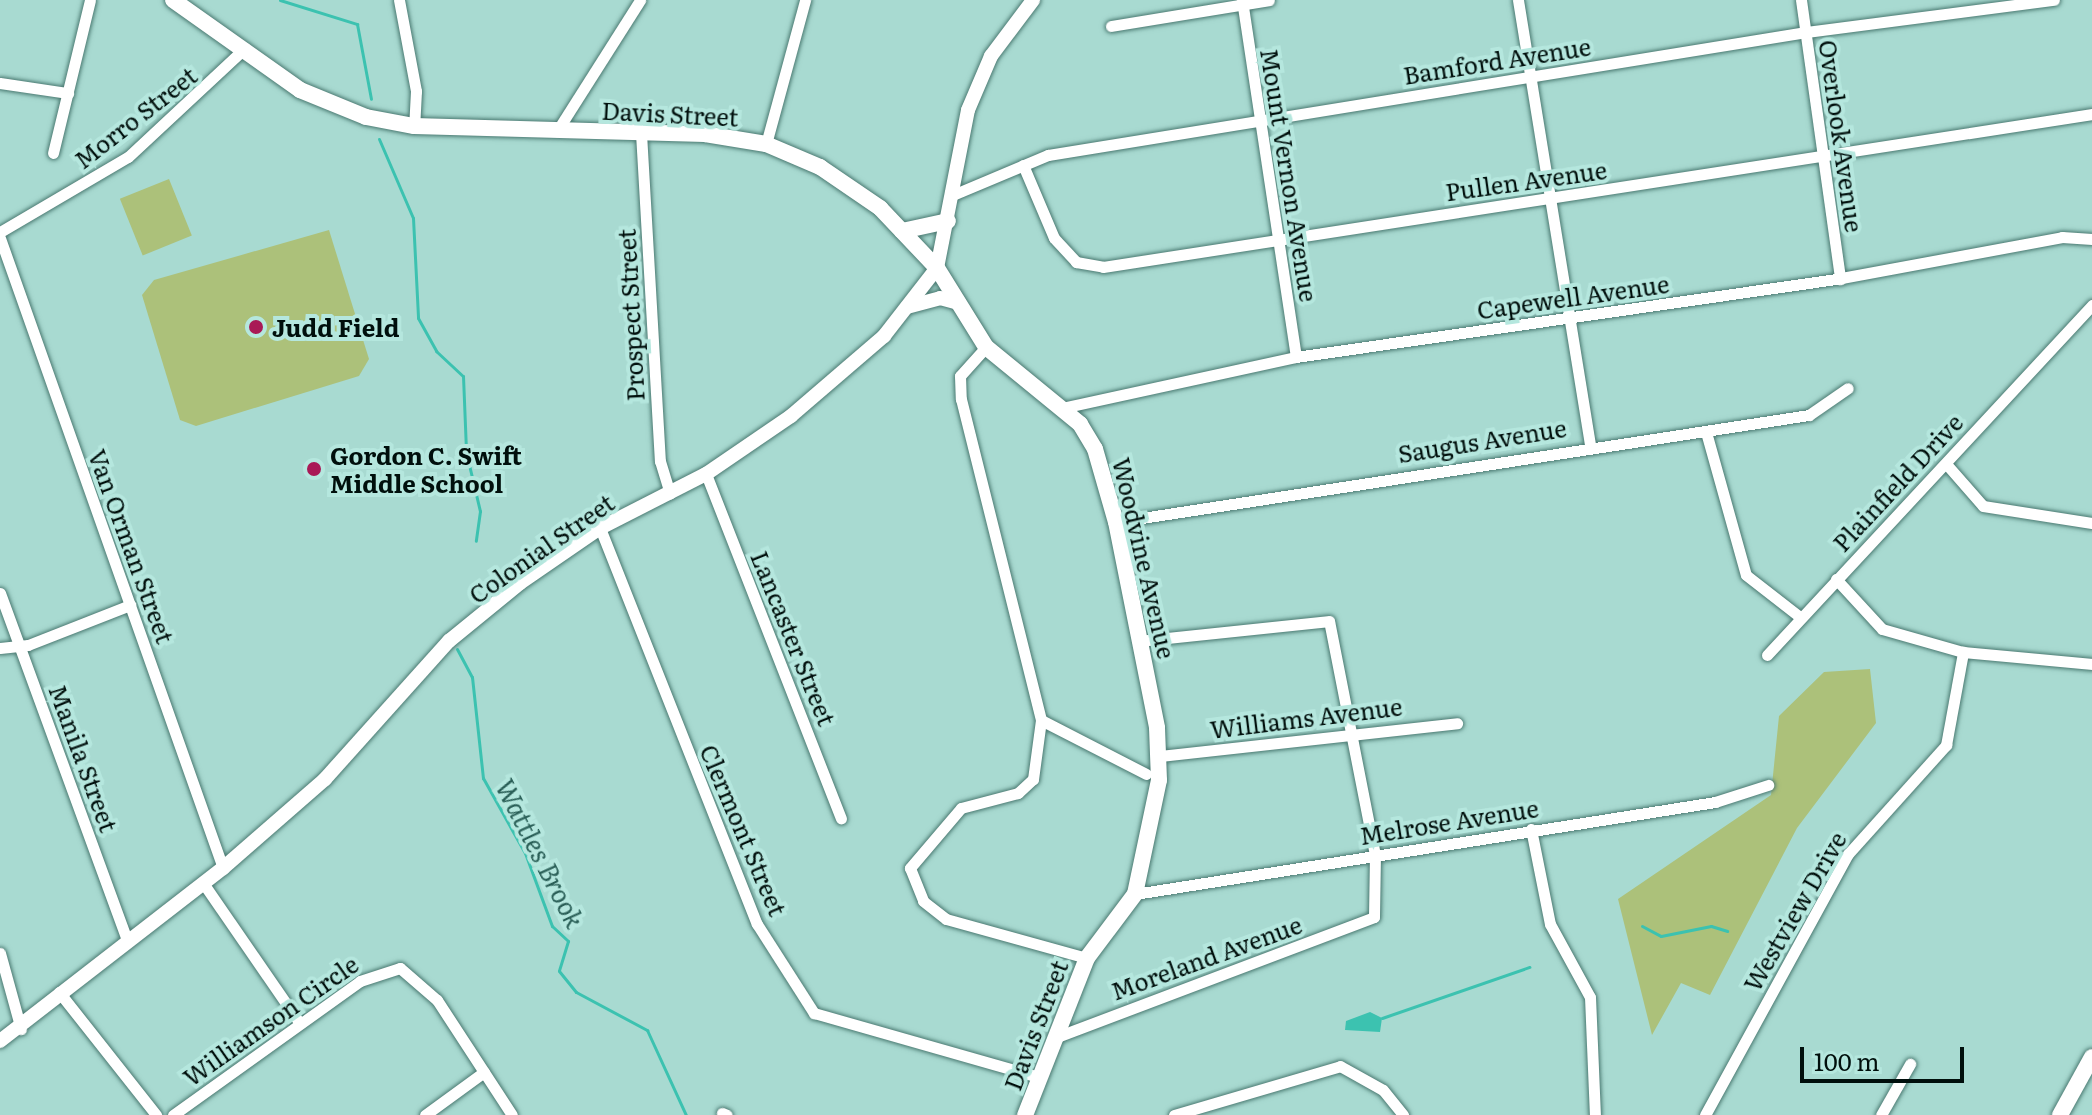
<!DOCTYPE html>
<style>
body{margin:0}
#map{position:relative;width:2092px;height:1115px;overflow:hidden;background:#a8dad1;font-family:Literata,serif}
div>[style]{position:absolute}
.green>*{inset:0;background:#acc17a;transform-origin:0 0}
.water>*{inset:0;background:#3cc2b0}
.stream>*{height:3px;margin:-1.5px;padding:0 1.5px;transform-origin:1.5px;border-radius:1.5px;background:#3cc2b0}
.roads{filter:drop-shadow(0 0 2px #4a7971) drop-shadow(0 0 2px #4a7971)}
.minor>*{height:11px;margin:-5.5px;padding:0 5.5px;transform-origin:5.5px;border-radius:5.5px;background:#fff}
.tertiary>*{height:14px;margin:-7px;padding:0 7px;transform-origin:7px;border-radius:7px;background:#fff}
.secondary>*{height:16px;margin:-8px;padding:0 8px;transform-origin:8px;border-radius:8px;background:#fff}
.dots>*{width:22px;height:22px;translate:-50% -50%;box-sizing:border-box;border:4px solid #b5e7de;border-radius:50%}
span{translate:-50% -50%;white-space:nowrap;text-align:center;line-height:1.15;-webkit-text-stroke:8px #b5e7de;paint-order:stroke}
.street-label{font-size:24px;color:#000f0c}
.poi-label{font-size:24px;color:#000f0c;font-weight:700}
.left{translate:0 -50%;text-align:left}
.water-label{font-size:26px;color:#295e56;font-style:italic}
.scale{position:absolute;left:1800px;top:1047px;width:164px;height:36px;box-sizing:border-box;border:4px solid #000f0c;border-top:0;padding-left:10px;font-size:24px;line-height:28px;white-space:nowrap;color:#000f0c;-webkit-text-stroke:6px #b5e7de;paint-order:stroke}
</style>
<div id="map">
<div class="green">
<div style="left:169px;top:179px;width:61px;height:53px;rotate:68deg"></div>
<div style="clip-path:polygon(329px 230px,369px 359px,359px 376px,196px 426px,180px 420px,142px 295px,154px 280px)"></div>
<div style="clip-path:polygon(1870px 669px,1876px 723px,1797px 828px,1710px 995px,1681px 983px,1652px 1035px,1618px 899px,1771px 795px,1779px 716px,1824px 672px)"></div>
</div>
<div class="water">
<div style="clip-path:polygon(1370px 1012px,1382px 1018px,1380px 1032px,1345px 1030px,1346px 1021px)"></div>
</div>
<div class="stream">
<div style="left:280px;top:0;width:81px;rotate:17.3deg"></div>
<div style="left:357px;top:24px;width:76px;rotate:79.4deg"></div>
<div style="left:379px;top:139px;width:86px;rotate:66.7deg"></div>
<div style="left:413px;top:218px;width:100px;rotate:87.1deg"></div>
<div style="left:418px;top:318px;width:38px;rotate:61deg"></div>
<div style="left:436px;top:351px;width:37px;rotate:43deg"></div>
<div style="left:463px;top:376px;width:76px;rotate:87.7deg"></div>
<div style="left:466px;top:452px;width:61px;rotate:76.7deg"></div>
<div style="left:480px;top:511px;width:30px;rotate:98deg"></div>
<div style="left:457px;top:649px;width:32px;rotate:62deg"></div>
<div style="left:472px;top:677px;width:102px;rotate:83.8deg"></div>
<div style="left:483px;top:778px;width:86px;rotate:60.8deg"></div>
<div style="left:525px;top:853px;width:78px;rotate:69.7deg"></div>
<div style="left:552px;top:926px;width:22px;rotate:43deg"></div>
<div style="left:568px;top:941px;width:31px;rotate:107deg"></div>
<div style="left:559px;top:971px;width:27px;rotate:51deg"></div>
<div style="left:576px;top:992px;width:81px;rotate:28.2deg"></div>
<div style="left:647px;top:1030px;width:94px;rotate:65.4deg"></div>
<div style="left:1642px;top:926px;width:21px;rotate:28deg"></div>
<div style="left:1661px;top:936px;width:51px;rotate:-11.3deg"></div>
<div style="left:1711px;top:926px;width:17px;rotate:17deg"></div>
<div style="left:1382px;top:1018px;width:156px;rotate:-19.1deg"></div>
</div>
<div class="roads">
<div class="minor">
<div style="left:399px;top:0;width:93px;rotate:79.4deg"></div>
<div style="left:416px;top:91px;width:35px;rotate:93deg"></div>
<div style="left:1242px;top:0;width:361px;rotate:81.4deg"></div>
<div style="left:1518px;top:0;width:451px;rotate:80.8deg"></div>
<div style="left:1801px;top:0;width:282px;rotate:82deg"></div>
<div style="left:1111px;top:26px;width:160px;rotate:-9.3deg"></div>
<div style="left:0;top:83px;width:69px;rotate:8.4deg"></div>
<div style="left:557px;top:131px;width:155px;rotate:-57.6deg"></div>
<div style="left:641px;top:133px;width:329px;rotate:86.7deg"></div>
<div style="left:660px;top:461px;width:34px;rotate:73deg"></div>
<div style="left:766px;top:144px;width:149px;rotate:-74.8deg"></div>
<div style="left:53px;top:153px;width:157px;rotate:-76.4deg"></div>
<div style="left:1023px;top:165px;width:79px;rotate:67deg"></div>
<div style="left:1054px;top:238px;width:33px;rotate:47deg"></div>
<div style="left:1076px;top:262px;width:27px;rotate:10deg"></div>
<div style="left:1103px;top:267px;width:1001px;rotate:-8.79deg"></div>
<div style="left:955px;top:194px;width:101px;rotate:-22.8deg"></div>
<div style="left:1048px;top:155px;width:768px;rotate:-9.22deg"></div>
<div style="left:1806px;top:32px;width:250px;rotate:-7.4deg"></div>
<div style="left:0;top:232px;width:148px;rotate:-30.4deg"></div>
<div style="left:128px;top:157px;width:160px;rotate:-43deg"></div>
<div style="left:0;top:238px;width:668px;rotate:70.51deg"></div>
<div style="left:986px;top:347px;width:39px;rotate:132deg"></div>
<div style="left:960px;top:376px;width:23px;rotate:88deg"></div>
<div style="left:961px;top:399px;width:331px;rotate:76deg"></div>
<div style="left:1041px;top:720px;width:60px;rotate:97.7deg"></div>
<div style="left:1033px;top:779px;width:21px;rotate:137deg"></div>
<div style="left:1018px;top:793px;width:59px;rotate:165.3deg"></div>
<div style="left:961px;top:808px;width:79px;rotate:130.4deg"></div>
<div style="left:910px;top:868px;width:35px;rotate:68deg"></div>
<div style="left:923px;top:901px;width:29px;rotate:38deg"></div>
<div style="left:946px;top:919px;width:146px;rotate:15.5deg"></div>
<div style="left:1062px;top:408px;width:239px;rotate:-12.3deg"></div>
<div style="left:1296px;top:357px;width:546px;rotate:-8.22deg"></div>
<div style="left:1836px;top:279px;width:230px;rotate:-10.5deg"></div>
<div style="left:2062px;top:237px;width:30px;rotate:4deg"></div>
<div style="left:1706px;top:432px;width:148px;rotate:74.4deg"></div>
<div style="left:1746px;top:575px;width:68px;rotate:37.9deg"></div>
<div style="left:1948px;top:466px;width:53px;rotate:48.8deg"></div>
<div style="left:1983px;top:506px;width:110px;rotate:8.9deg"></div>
<div style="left:706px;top:474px;width:370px;rotate:68.6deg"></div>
<div style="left:1116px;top:522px;width:701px;rotate:-8.78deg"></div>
<div style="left:1809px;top:415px;width:47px;rotate:-34.7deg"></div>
<div style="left:600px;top:528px;width:426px;rotate:68.4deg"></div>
<div style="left:757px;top:924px;width:106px;rotate:57.4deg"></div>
<div style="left:814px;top:1013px;width:234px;rotate:15.9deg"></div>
<div style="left:1836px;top:579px;width:68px;rotate:47.4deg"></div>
<div style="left:1882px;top:629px;width:84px;rotate:15.9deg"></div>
<div style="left:1963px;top:652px;width:130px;rotate:5.3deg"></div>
<div style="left:0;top:593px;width:367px;rotate:69.9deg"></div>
<div style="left:0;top:648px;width:28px;rotate:-6deg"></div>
<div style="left:28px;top:645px;width:110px;rotate:-21.4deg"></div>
<div style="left:1767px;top:655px;width:478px;rotate:-47.1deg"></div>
<div style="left:1041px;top:720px;width:118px;rotate:27.2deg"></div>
<div style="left:1160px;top:756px;width:299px;rotate:-6.3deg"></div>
<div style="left:1531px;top:829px;width:97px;rotate:78.7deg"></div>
<div style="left:1550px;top:924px;width:83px;rotate:61.3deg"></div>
<div style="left:1590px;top:997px;width:118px;rotate:87.6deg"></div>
<div style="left:203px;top:883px;width:169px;rotate:55.4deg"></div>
<div style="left:1135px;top:894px;width:587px;rotate:-9.01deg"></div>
<div style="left:1715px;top:802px;width:56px;rotate:-17.8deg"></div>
<div style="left:0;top:953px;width:79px;rotate:74.6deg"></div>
<div style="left:59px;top:992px;width:157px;rotate:51.7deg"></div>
<div style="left:1054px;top:1038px;width:342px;rotate:-20.7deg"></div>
<div style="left:1374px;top:917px;width:62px;rotate:-89.1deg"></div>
<div style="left:1375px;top:855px;width:238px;rotate:-101.1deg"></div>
<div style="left:1329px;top:621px;width:191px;rotate:174deg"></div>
<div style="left:722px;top:1113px;width:5px;rotate:22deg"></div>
<div style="left:173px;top:1115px;width:230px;rotate:-35.6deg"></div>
<div style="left:360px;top:981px;width:42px;rotate:-18deg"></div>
<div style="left:400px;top:968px;width:49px;rotate:40.9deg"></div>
<div style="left:437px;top:1000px;width:137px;rotate:56.9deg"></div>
<div style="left:425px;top:1115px;width:73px;rotate:-36.1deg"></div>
<div style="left:1174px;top:1115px;width:173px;rotate:-16.4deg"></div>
<div style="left:1340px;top:1066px;width:49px;rotate:29.2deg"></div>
<div style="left:1383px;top:1090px;width:32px;rotate:51deg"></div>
<div style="left:1705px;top:1115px;width:298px;rotate:-61.3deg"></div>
<div style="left:1848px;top:854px;width:147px;rotate:-48deg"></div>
<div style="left:1946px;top:745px;width:95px;rotate:-79.6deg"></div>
<div style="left:1881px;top:1115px;width:59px;rotate:-60.4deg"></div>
</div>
<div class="tertiary">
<div style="left:907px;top:307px;width:34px;rotate:-15deg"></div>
<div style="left:940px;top:298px;width:20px;rotate:15deg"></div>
<div style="left:0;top:1041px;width:282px;rotate:-37.8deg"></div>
<div style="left:223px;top:868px;width:135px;rotate:-41.1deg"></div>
<div style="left:325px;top:779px;width:186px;rotate:-48.1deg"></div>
<div style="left:449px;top:641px;width:92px;rotate:-39.2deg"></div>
<div style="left:520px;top:583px;width:97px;rotate:-34.5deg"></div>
<div style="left:600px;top:528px;width:119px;rotate:-27deg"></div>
<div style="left:706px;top:474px;width:103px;rotate:-34.3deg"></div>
<div style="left:791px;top:416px;width:123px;rotate:-40.7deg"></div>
<div style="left:884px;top:336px;width:86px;rotate:-52.1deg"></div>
<div style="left:937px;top:268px;width:161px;rotate:-78.9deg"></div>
<div style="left:968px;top:110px;width:59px;rotate:-66.9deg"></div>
<div style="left:991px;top:56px;width:70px;rotate:-53.1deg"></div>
</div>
<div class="secondary">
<div style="left:173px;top:0;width:156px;rotate:35.3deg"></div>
<div style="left:300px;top:90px;width:71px;rotate:22.2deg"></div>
<div style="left:366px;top:117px;width:49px;rotate:10.6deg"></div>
<div style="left:414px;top:126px;width:291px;rotate:1.6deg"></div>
<div style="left:705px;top:134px;width:62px;rotate:9.3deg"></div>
<div style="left:766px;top:144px;width:59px;rotate:23.1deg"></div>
<div style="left:820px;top:167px;width:73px;rotate:34.3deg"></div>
<div style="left:880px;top:208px;width:83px;rotate:46.5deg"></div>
<div style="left:937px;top:268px;width:93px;rotate:58.2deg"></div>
<div style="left:986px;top:347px;width:122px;rotate:39.3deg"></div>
<div style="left:1080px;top:424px;width:29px;rotate:59deg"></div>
<div style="left:1095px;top:449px;width:76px;rotate:74deg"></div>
<div style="left:1116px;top:522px;width:210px;rotate:78.7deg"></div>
<div style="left:1157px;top:728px;width:52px;rotate:87.8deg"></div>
<div style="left:1159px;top:780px;width:116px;rotate:101.9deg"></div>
<div style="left:1135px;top:894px;width:80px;rotate:126.9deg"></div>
<div style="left:1087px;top:958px;width:169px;rotate:111.5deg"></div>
<div style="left:902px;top:231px;width:47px;rotate:-12.3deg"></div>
<div style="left:2060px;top:1115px;width:66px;rotate:-61.1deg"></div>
</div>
</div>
<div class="dots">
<div style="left:256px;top:327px;background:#a91956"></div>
<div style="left:314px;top:469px;background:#a91956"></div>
</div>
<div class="street-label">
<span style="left:1497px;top:60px;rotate:-9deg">Bamford Avenue</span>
<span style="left:670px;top:113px;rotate:3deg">Davis Street</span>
<span style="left:135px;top:117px;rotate:-38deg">Morro Street</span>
<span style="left:1842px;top:136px;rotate:82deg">Overlook Avenue</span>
<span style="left:1290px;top:175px;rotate:81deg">Mount Vernon Avenue</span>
<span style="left:1526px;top:180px;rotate:-8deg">Pullen Avenue</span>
<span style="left:1573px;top:296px;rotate:-8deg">Capewell Avenue</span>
<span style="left:630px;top:315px;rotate:-93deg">Prospect Street</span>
<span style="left:1482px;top:440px;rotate:-9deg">Saugus Avenue</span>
<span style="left:1897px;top:482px;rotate:-47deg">Plainfield Drive</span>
<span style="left:132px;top:546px;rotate:70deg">Van Orman Street</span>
<span style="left:541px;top:548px;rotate:-35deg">Colonial Street</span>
<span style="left:1145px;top:558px;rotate:77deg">Woodvine Avenue</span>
<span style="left:794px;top:638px;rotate:68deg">Lancaster Street</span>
<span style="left:1306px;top:717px;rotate:-7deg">Williams Avenue</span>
<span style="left:84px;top:758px;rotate:70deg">Manila Street</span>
<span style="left:1449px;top:821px;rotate:-9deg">Melrose Avenue</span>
<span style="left:744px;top:830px;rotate:67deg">Clermont Street</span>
<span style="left:1794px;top:911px;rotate:-60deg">Westview Drive</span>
<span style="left:1206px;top:957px;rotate:-20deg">Moreland Avenue</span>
<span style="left:270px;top:1020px;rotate:-35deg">Williamson Circle</span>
<span style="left:1035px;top:1025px;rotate:-69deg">Davis Street</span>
</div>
<div class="poi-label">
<span class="left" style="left:272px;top:327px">Judd Field</span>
<span class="left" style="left:330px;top:469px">Gordon C. Swift<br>Middle School</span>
</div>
<div class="water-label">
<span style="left:541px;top:853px;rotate:63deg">Wattles Brook</span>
</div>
<div class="scale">100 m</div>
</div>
